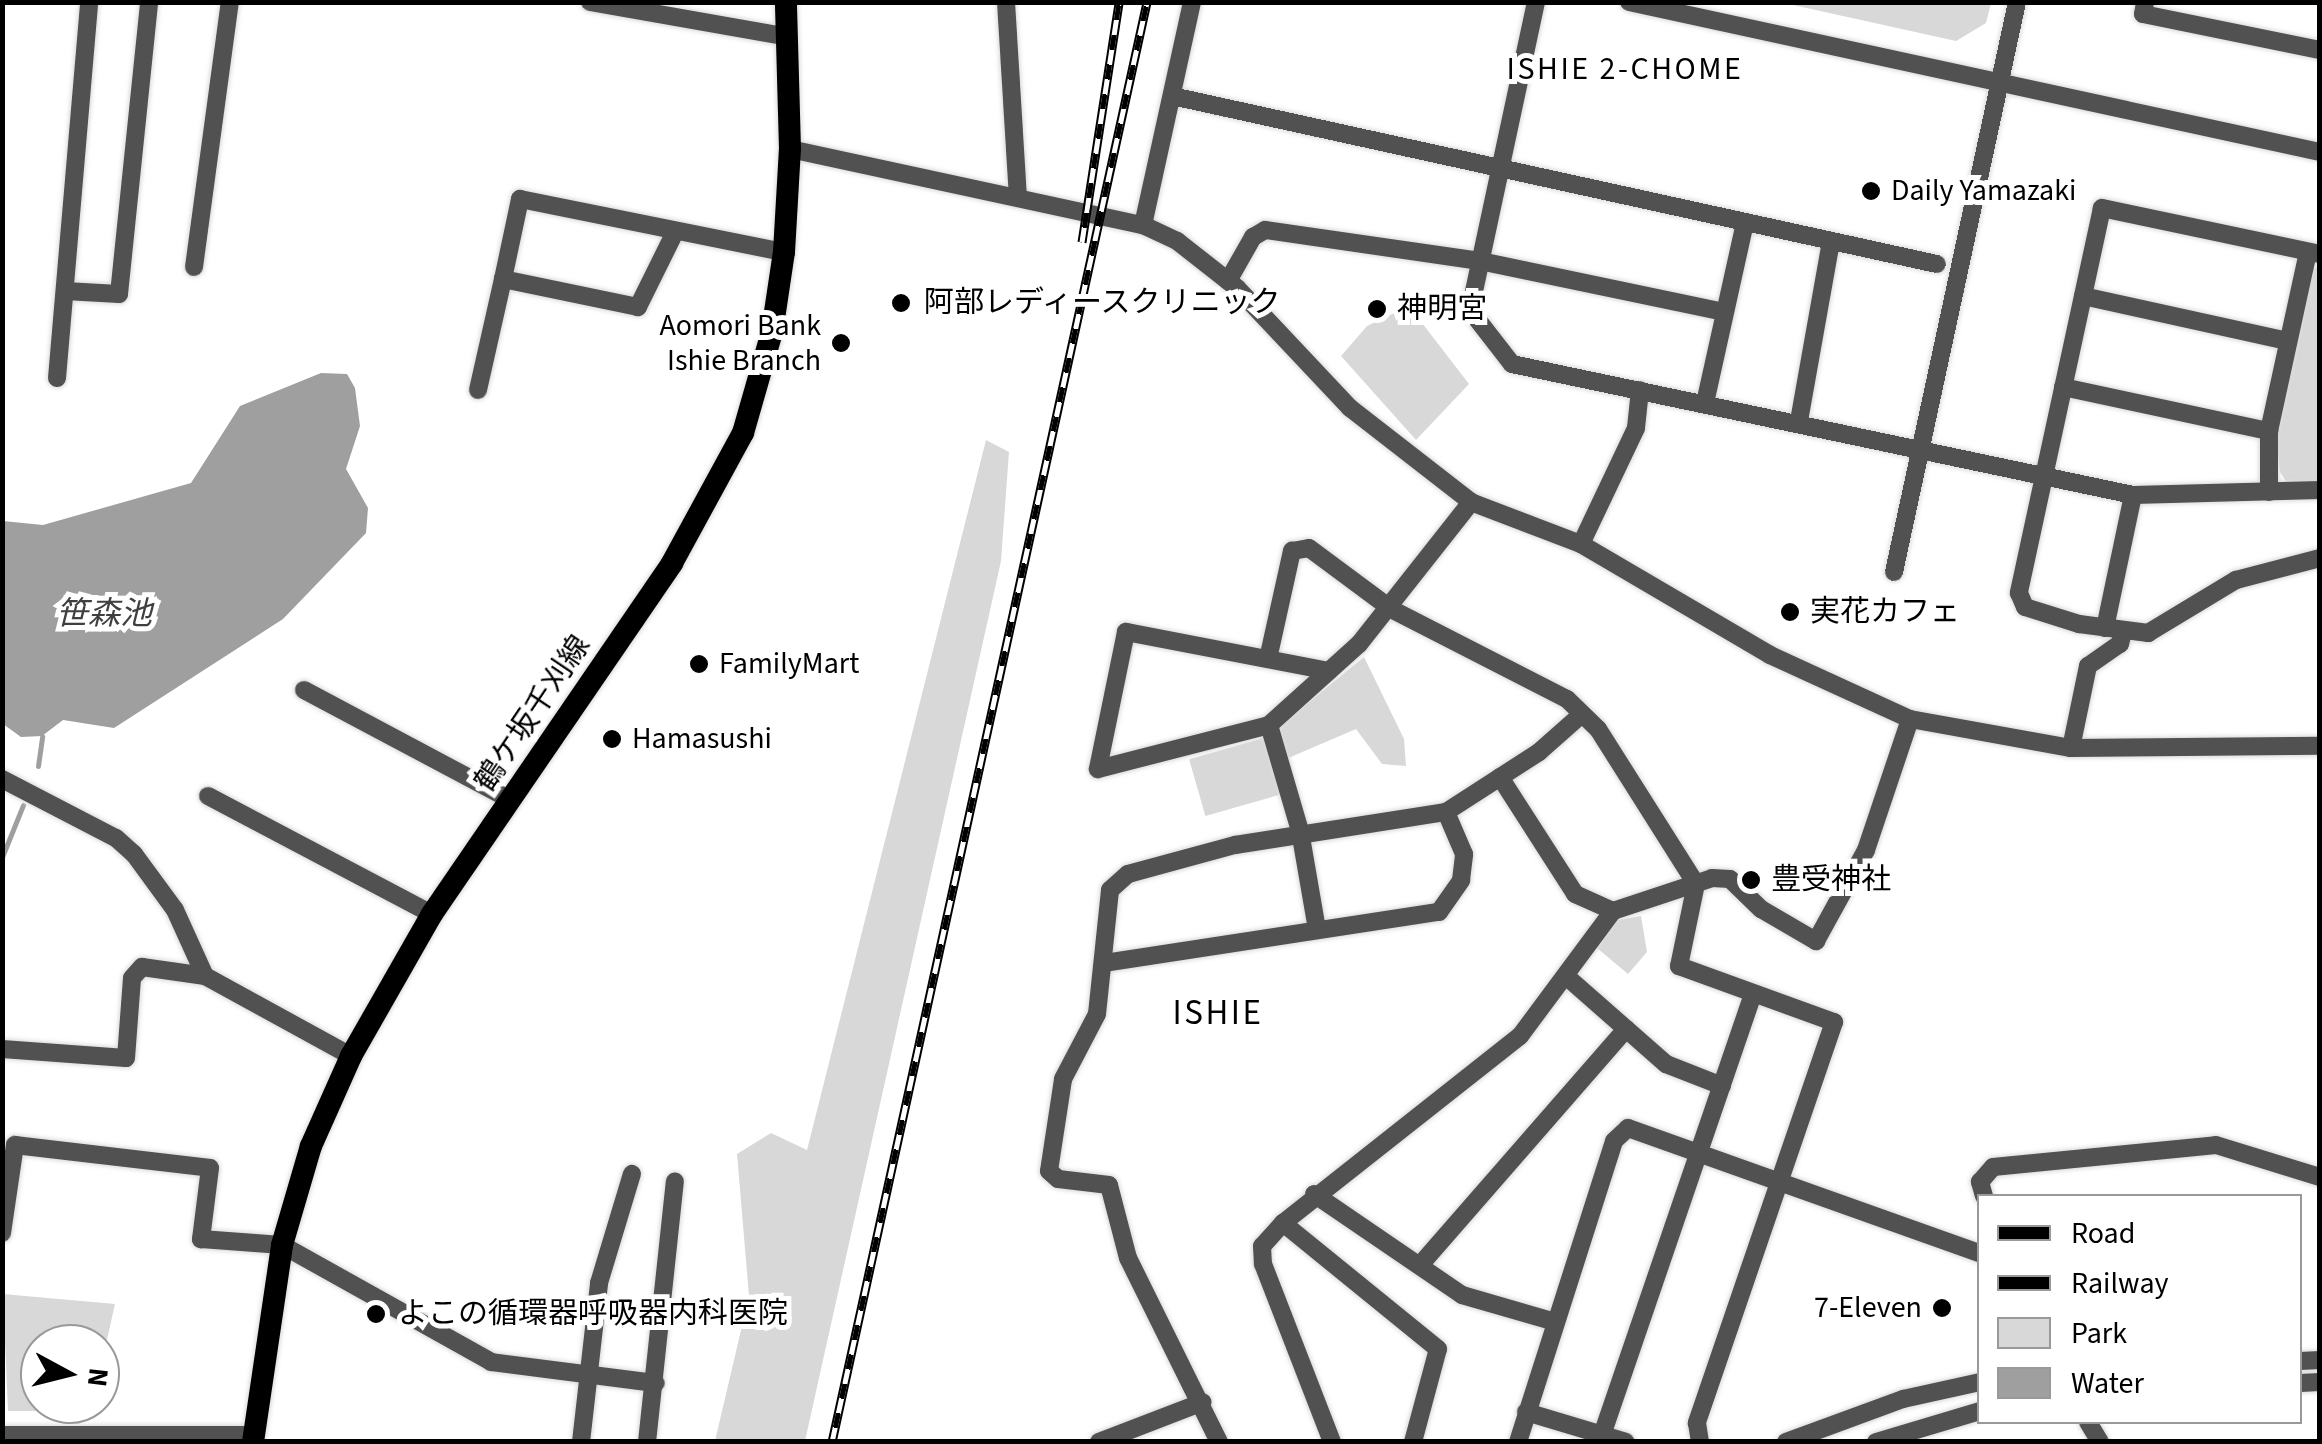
<!DOCTYPE html>
<meta charset="utf-8">
<style>
body{margin:0}
#map{position:relative;width:2322px;height:1444px;overflow:hidden;background:#fff;font-family:"Source Sans 3","Noto Sans JP",sans-serif}
div>[style]{position:absolute}
.green>*{inset:0;background:#d8d8d8;transform-origin:0 0}
.water>*{inset:0;background:#9f9f9f}
.stream>*{height:5px;margin:-2.5px;padding:0 2.5px;transform-origin:2.5px;border-radius:2.5px;background:#9f9f9f}
.roads{filter:drop-shadow(0 0 2px #dbdbdb) drop-shadow(0 0 2px #dbdbdb)}
.minor>*{height:18px;margin:-9px;padding:0 9px;transform-origin:9px;border-radius:9px;background:#515151}
.major>*{height:22px;margin:-11px;padding:0 11px;transform-origin:11px;border-radius:11px;background:#000}
.rail>*{height:9px;margin-top:-4.5px;transform-origin:0;background:repeating-linear-gradient(90deg,#fff 0 15px,#000 0 30px);box-sizing:border-box;border-block:2px solid #000}
.dots>*{width:28px;height:28px;translate:-50% -50%;box-sizing:border-box;border:5px solid #fff;border-radius:50%}
span{translate:-50% -50%;white-space:nowrap;text-align:center;line-height:1.15;-webkit-text-stroke:10px #fff;paint-order:stroke}
.poi-label{font-size:30px;color:#000}
.left{translate:0 -50%;text-align:left}
.right{translate:-100% -50%;text-align:right}
.street-label{font-size:30px;color:#000}
.neighbourhood-label{font-size:32px;color:#000;letter-spacing:2.5px}
.water-label{font-size:32px;color:#404040;font-style:italic}
.quarter-label{font-size:35px;color:#000;letter-spacing:2.5px}
.frame{position:absolute;inset:0;border:5px solid #000;pointer-events:none}
.legend{position:absolute;left:1977px;top:1194px;width:325px;height:230px;box-sizing:border-box;background:#fff;border:2px solid #999;margin:0;padding:12px 18px;list-style:none;font-size:30px;color:#000}
.legend li{display:flex;align-items:center;gap:20px;height:50px}
.legend b{width:50px;border:2px solid #999}
.north{position:absolute;left:20px;top:1324px;width:100px;height:100px;box-sizing:border-box;background:#fff;border:2px solid #999;border-radius:50%;rotate:97deg;font-size:28px;font-weight:700;line-height:40px;text-align:center;color:#000}
.north::after{content:'';display:block;margin:auto;width:35px;height:45px;background:#000;clip-path:polygon(50% 0,100% 100%,50% 72%,0 100%)}
</style>
<div id="map">
<div class="green">
<div style="clip-path:polygon(1784px 3px,1991px 3px,1986px 23px,1956px 41px)"></div>
<div style="clip-path:polygon(2319px 265px,2319px 481px,2287px 483px,2280px 472px,2276px 434px,2311px 271px)"></div>
<div style="clip-path:polygon(1409px 306px,1469px 384px,1416px 440px,1341px 356px,1367px 326px)"></div>
<div style="clip-path:polygon(986px 440px,1009px 452px,1001px 561px,805px 1441px,715px 1441px,749px 1296px,737px 1154px,771px 1133px,807px 1150px)"></div>
<div style="clip-path:polygon(1364px 657px,1404px 739px,1406px 766px,1382px 764px,1356px 729px,1286px 759px,1276px 729px)"></div>
<div style="left:1267px;top:737px;width:59px;height:81px;rotate:74deg"></div>
<div style="clip-path:polygon(1641px 916px,1647px 952px,1628px 974px,1597px 948px,1617px 920px)"></div>
<div style="clip-path:polygon(3px 1294px,115px 1304px,100px 1371px,100px 1344px,40px 1344px,40px 1404px,97px 1404px,96px 1411px,8px 1411px)"></div>
</div>
<div class="water">
<div style="clip-path:polygon(321px 373px,347px 374px,355px 388px,360px 426px,346px 469px,368px 508px,366px 533px,283px 619px,114px 728px,63px 720px,42px 736px,21px 737px,3px 724px,3px 521px,43px 525px,191px 483px,240px 406px)"></div>
</div>
<div class="stream">
<div style="left:38px;top:766px;width:30px;rotate:-82deg"></div>
<div style="left:2px;top:857px;width:56px;rotate:-68deg"></div>
</div>
<div class="roads">
<div class="minor">
<div style="left:590px;top:2px;width:201px;rotate:10deg"></div>
<div style="left:1006px;top:2px;width:195px;rotate:86.5deg"></div>
<div style="left:1536px;top:2px;width:315px;rotate:102.1deg"></div>
<div style="left:1470px;top:310px;width:68px;rotate:52.1deg"></div>
<div style="left:1512px;top:364px;width:635px;rotate:11.91deg"></div>
<div style="left:2133px;top:495px;width:187px;rotate:-1.5deg"></div>
<div style="left:1629px;top:2px;width:707px;rotate:12.25deg"></div>
<div style="left:2145px;top:2px;width:12px;rotate:99deg"></div>
<div style="left:2143px;top:14px;width:181px;rotate:11.5deg"></div>
<div style="left:1172px;top:96px;width:783px;rotate:12.39deg"></div>
<div style="left:790px;top:149px;width:361px;rotate:12.2deg"></div>
<div style="left:1143px;top:225px;width:38px;rotate:25deg"></div>
<div style="left:1177px;top:241px;width:76px;rotate:38.1deg"></div>
<div style="left:1237px;top:288px;width:165px;rotate:46.7deg"></div>
<div style="left:1350px;top:408px;width:153px;rotate:37.8deg"></div>
<div style="left:1471px;top:502px;width:118px;rotate:20.9deg"></div>
<div style="left:1581px;top:544px;width:219px;rotate:30.4deg"></div>
<div style="left:1770px;top:655px;width:154px;rotate:24.6deg"></div>
<div style="left:1910px;top:719px;width:164px;rotate:10.2deg"></div>
<div style="left:2071px;top:748px;width:249px;rotate:-0.5deg"></div>
<div style="left:1143px;top:225px;width:228px;rotate:-77.6deg"></div>
<div style="left:675px;top:232px;width:84px;rotate:116.3deg"></div>
<div style="left:638px;top:307px;width:138px;rotate:-168.3deg"></div>
<div style="left:503px;top:279px;width:82px;rotate:-78deg"></div>
<div style="left:520px;top:199px;width:269px;rotate:11.4deg"></div>
<div style="left:2320px;top:254px;width:223px;rotate:-168.1deg"></div>
<div style="left:2102px;top:208px;width:394px;rotate:102.2deg"></div>
<div style="left:2019px;top:593px;width:15px;rotate:67deg"></div>
<div style="left:2025px;top:607px;width:57px;rotate:17.5deg"></div>
<div style="left:2079px;top:624px;width:70px;rotate:7.4deg"></div>
<div style="left:2148px;top:633px;width:103px;rotate:-31.1deg"></div>
<div style="left:2236px;top:580px;width:87px;rotate:-14.7deg"></div>
<div style="left:194px;top:267px;width:267px;rotate:-82.3deg"></div>
<div style="left:1228px;top:281px;width:51px;rotate:-60.4deg"></div>
<div style="left:1253px;top:237px;width:14px;rotate:-30deg"></div>
<div style="left:1265px;top:230px;width:217px;rotate:8.2deg"></div>
<div style="left:1480px;top:261px;width:249px;rotate:11.8deg"></div>
<div style="left:65px;top:291px;width:54px;rotate:3.2deg"></div>
<div style="left:119px;top:294px;width:294px;rotate:-84.1deg"></div>
<div style="left:2083px;top:296px;width:210px;rotate:12.4deg"></div>
<div style="left:57px;top:378px;width:377px;rotate:-85.1deg"></div>
<div style="left:2063px;top:387px;width:211px;rotate:12.1deg"></div>
<div style="left:478px;top:390px;width:114px;rotate:-77.3deg"></div>
<div style="left:1705px;top:403px;width:184px;rotate:-77.5deg"></div>
<div style="left:1799px;top:421px;width:182px;rotate:-79.9deg"></div>
<div style="left:2269px;top:492px;width:61px;rotate:-90deg"></div>
<div style="left:2269px;top:431px;width:183px;rotate:-77.7deg"></div>
<div style="left:1581px;top:544px;width:128px;rotate:-64.6deg"></div>
<div style="left:1636px;top:428px;width:38px;rotate:-84deg"></div>
<div style="left:1894px;top:572px;width:583px;rotate:-77.82deg"></div>
<div style="left:2105px;top:628px;width:136px;rotate:-78.1deg"></div>
<div style="left:1268px;top:659px;width:111px;rotate:-77.5deg"></div>
<div style="left:1292px;top:551px;width:17px;rotate:-10deg"></div>
<div style="left:1309px;top:548px;width:102px;rotate:36.6deg"></div>
<div style="left:1391px;top:609px;width:198px;rotate:27.1deg"></div>
<div style="left:1567px;top:699px;width:43px;rotate:44.1deg"></div>
<div style="left:1598px;top:729px;width:183px;rotate:57.7deg"></div>
<div style="left:1696px;top:884px;width:84px;rotate:101.7deg"></div>
<div style="left:1679px;top:966px;width:165px;rotate:19.9deg"></div>
<div style="left:1834px;top:1022px;width:424px;rotate:108.9deg"></div>
<div style="left:1697px;top:1423px;width:19px;rotate:81deg"></div>
<div style="left:1329px;top:671px;width:207px;rotate:-169.1deg"></div>
<div style="left:1126px;top:632px;width:140px;rotate:101.6deg"></div>
<div style="left:1098px;top:769px;width:177px;rotate:-14.4deg"></div>
<div style="left:1269px;top:725px;width:121px;rotate:-42deg"></div>
<div style="left:1359px;top:644px;width:181px;rotate:-51.7deg"></div>
<div style="left:304px;top:690px;width:234px;rotate:28deg"></div>
<div style="left:1269px;top:725px;width:110px;rotate:73.7deg"></div>
<div style="left:1300px;top:831px;width:99px;rotate:80.2deg"></div>
<div style="left:2071px;top:748px;width:84px;rotate:-78.3deg"></div>
<div style="left:2088px;top:666px;width:39px;rotate:-35deg"></div>
<div style="left:2120px;top:644px;width:12px;rotate:-76deg"></div>
<div style="left:1500px;top:777px;width:139px;rotate:57.3deg"></div>
<div style="left:1575px;top:894px;width:42px;rotate:24.1deg"></div>
<div style="left:2px;top:779px;width:128px;rotate:27.4deg"></div>
<div style="left:116px;top:838px;width:24px;rotate:42deg"></div>
<div style="left:134px;top:854px;width:69px;rotate:53.8deg"></div>
<div style="left:175px;top:910px;width:72px;rotate:65.6deg"></div>
<div style="left:205px;top:976px;width:166px;rotate:28.7deg"></div>
<div style="left:208px;top:796px;width:253px;rotate:27.8deg"></div>
<div style="left:1104px;top:963px;width:339px;rotate:-8.7deg"></div>
<div style="left:1439px;top:912px;width:39px;rotate:-55deg"></div>
<div style="left:1461px;top:880px;width:26px;rotate:-83deg"></div>
<div style="left:1464px;top:854px;width:46px;rotate:-113.2deg"></div>
<div style="left:1567px;top:977px;width:132px;rotate:41.3deg"></div>
<div style="left:1666px;top:1064px;width:60px;rotate:21.4deg"></div>
<div style="left:2px;top:1049px;width:124px;rotate:4.2deg"></div>
<div style="left:126px;top:1058px;width:80px;rotate:-85.7deg"></div>
<div style="left:132px;top:978px;width:15px;rotate:-48deg"></div>
<div style="left:142px;top:967px;width:64px;rotate:8.1deg"></div>
<div style="left:1314px;top:1194px;width:179px;rotate:34.3deg"></div>
<div style="left:1462px;top:1295px;width:94px;rotate:16.1deg"></div>
<div style="left:1984px;top:1196px;width:15px;rotate:-106deg"></div>
<div style="left:1980px;top:1182px;width:20px;rotate:-49deg"></div>
<div style="left:1993px;top:1167px;width:224px;rotate:-5.6deg"></div>
<div style="left:2216px;top:1145px;width:109px;rotate:17.1deg"></div>
<div style="left:1283px;top:1223px;width:31px;rotate:132deg"></div>
<div style="left:1262px;top:1246px;width:18px;rotate:87deg"></div>
<div style="left:1263px;top:1264px;width:191px;rotate:68.8deg"></div>
<div style="left:2px;top:1233px;width:89px;rotate:-81.6deg"></div>
<div style="left:15px;top:1145px;width:196px;rotate:6.7deg"></div>
<div style="left:210px;top:1168px;width:72px;rotate:97.2deg"></div>
<div style="left:201px;top:1239px;width:81px;rotate:4.2deg"></div>
<div style="left:282px;top:1245px;width:240px;rotate:29.2deg"></div>
<div style="left:491px;top:1362px;width:166px;rotate:7.3deg"></div>
<div style="left:1421px;top:1264px;width:312px;rotate:-48.9deg"></div>
<div style="left:2300px;top:1361px;width:20px;rotate:-3deg"></div>
<div style="left:2300px;top:1383px;width:20px;rotate:-3deg"></div>
<div style="left:1526px;top:1412px;width:104px;rotate:16.7deg"></div>
<div style="left:2088px;top:1422px;width:23px;rotate:59deg"></div>
<div style="left:2px;top:1435px;width:251px"></div>
<div style="left:1602px;top:1435px;width:462px;rotate:-71.1deg"></div>
<div style="left:581px;top:1442px;width:160px;rotate:-83.5deg"></div>
<div style="left:599px;top:1283px;width:114px;rotate:-73.2deg"></div>
<div style="left:647px;top:1442px;width:262px;rotate:-83.9deg"></div>
<div style="left:1099px;top:1442px;width:111px;rotate:-21deg"></div>
<div style="left:1219px;top:1442px;width:205px;rotate:-116.3deg"></div>
<div style="left:1128px;top:1258px;width:75px;rotate:-104.6deg"></div>
<div style="left:1109px;top:1185px;width:51px;rotate:-173.3deg"></div>
<div style="left:1058px;top:1179px;width:12px;rotate:-138deg"></div>
<div style="left:1049px;top:1171px;width:93px;rotate:-81.3deg"></div>
<div style="left:1063px;top:1079px;width:73px;rotate:-62.4deg"></div>
<div style="left:1097px;top:1014px;width:125px;rotate:-84deg"></div>
<div style="left:1110px;top:890px;width:24px;rotate:-42deg"></div>
<div style="left:1128px;top:874px;width:111px;rotate:-15.2deg"></div>
<div style="left:1235px;top:845px;width:214px;rotate:-8.9deg"></div>
<div style="left:1446px;top:812px;width:111px;rotate:-32.8deg"></div>
<div style="left:1539px;top:752px;width:57px;rotate:-41.5deg"></div>
<div style="left:1413px;top:1442px;width:96px;rotate:-75deg"></div>
<div style="left:1438px;top:1349px;width:200px;rotate:-140.9deg"></div>
<div style="left:1283px;top:1223px;width:302px;rotate:-38.3deg"></div>
<div style="left:1520px;top:1036px;width:156px;rotate:-53.4deg"></div>
<div style="left:1613px;top:911px;width:104px;rotate:-18.4deg"></div>
<div style="left:1712px;top:878px;width:18px;rotate:3deg"></div>
<div style="left:1730px;top:879px;width:43px;rotate:44.1deg"></div>
<div style="left:1761px;top:909px;width:64px;rotate:30.2deg"></div>
<div style="left:1816px;top:941px;width:104px;rotate:-61.2deg"></div>
<div style="left:1866px;top:850px;width:138px;rotate:-71.4deg"></div>
<div style="left:1518px;top:1442px;width:316px;rotate:-72.3deg"></div>
<div style="left:1614px;top:1141px;width:19px;rotate:-43deg"></div>
<div style="left:1628px;top:1128px;width:374px;rotate:19.6deg"></div>
<div style="left:1786px;top:1442px;width:125px;rotate:-20.2deg"></div>
<div style="left:1903px;top:1399px;width:79px;rotate:-12.4deg"></div>
<div style="left:1876px;top:1442px;width:109px;rotate:-16.6deg"></div>
</div>
<div class="major">
<div style="left:253px;top:1442px;width:199px;rotate:-81.6deg"></div>
<div style="left:282px;top:1245px;width:103px;rotate:-73.7deg"></div>
<div style="left:311px;top:1146px;width:98px;rotate:-66deg"></div>
<div style="left:351px;top:1056px;width:163px;rotate:-60.3deg"></div>
<div style="left:432px;top:914px;width:425px;rotate:-55.6deg"></div>
<div style="left:672px;top:563px;width:148px;rotate:-61.4deg"></div>
<div style="left:743px;top:433px;width:105px;rotate:-74deg"></div>
<div style="left:772px;top:332px;width:81px;rotate:-81.5deg"></div>
<div style="left:784px;top:252px;width:103px;rotate:-86.7deg"></div>
<div style="left:790px;top:149px;width:147px;rotate:-91.6deg"></div>
</div>
</div>
<div class="rail">
<div style="left:1082px;top:242px;width:243px;rotate:-81.2deg"></div>
<div style="left:832px;top:1442px;width:1474px;rotate:-77.66deg"></div>
</div>
<div class="dots">
<div style="left:1871px;top:191px;background:#000"></div>
<div style="left:901px;top:303px;background:#000"></div>
<div style="left:1377px;top:309px;background:#000"></div>
<div style="left:841px;top:343px;background:#000"></div>
<div style="left:1790px;top:612px;background:#000"></div>
<div style="left:699px;top:664px;background:#000"></div>
<div style="left:612px;top:739px;background:#000"></div>
<div style="left:1751px;top:880px;background:#000"></div>
<div style="left:1942px;top:1308px;background:#000"></div>
<div style="left:376px;top:1314px;background:#000"></div>
</div>
<div class="poi-label">
<span class="left" style="left:1891px;top:191px">Daily Yamazaki</span>
<span class="left" style="left:924px;top:303px">阿部レディースクリニック</span>
<span class="left" style="left:1397px;top:309px">神明宮</span>
<span class="right" style="left:821px;top:343px">Aomori Bank<br>Ishie Branch</span>
<span class="left" style="left:1810px;top:612px">実花カフェ</span>
<span class="left" style="left:719px;top:664px">FamilyMart</span>
<span class="left" style="left:632px;top:739px">Hamasushi</span>
<span class="left" style="left:1771px;top:880px">豊受神社</span>
<span class="right" style="left:1922px;top:1308px">7-Eleven</span>
<span class="left" style="left:398px;top:1314px">よこの循環器呼吸器内科医院</span>
</div>
<div class="street-label">
<span style="left:533px;top:714px;rotate:-56deg">鶴ケ坂千刈線</span>
</div>
<div class="neighbourhood-label">
<span style="left:1625px;top:69px">ISHIE 2-CHOME</span>
</div>
<div class="water-label">
<span style="left:104px;top:614px">笹森池</span>
</div>
<div class="quarter-label">
<span style="left:1218px;top:1013px">ISHIE</span>
</div>
<div class="frame"></div>
<ul class="legend">
<li><b style="height:12px;background:#000"></b>Road</li>
<li><b style="height:12px;background:#000"></b>Railway</li>
<li><b style="height:28px;background:#d8d8d8"></b>Park</li>
<li><b style="height:28px;background:#9f9f9f"></b>Water</li>
</ul>
<div class="north">N</div>
</div>
